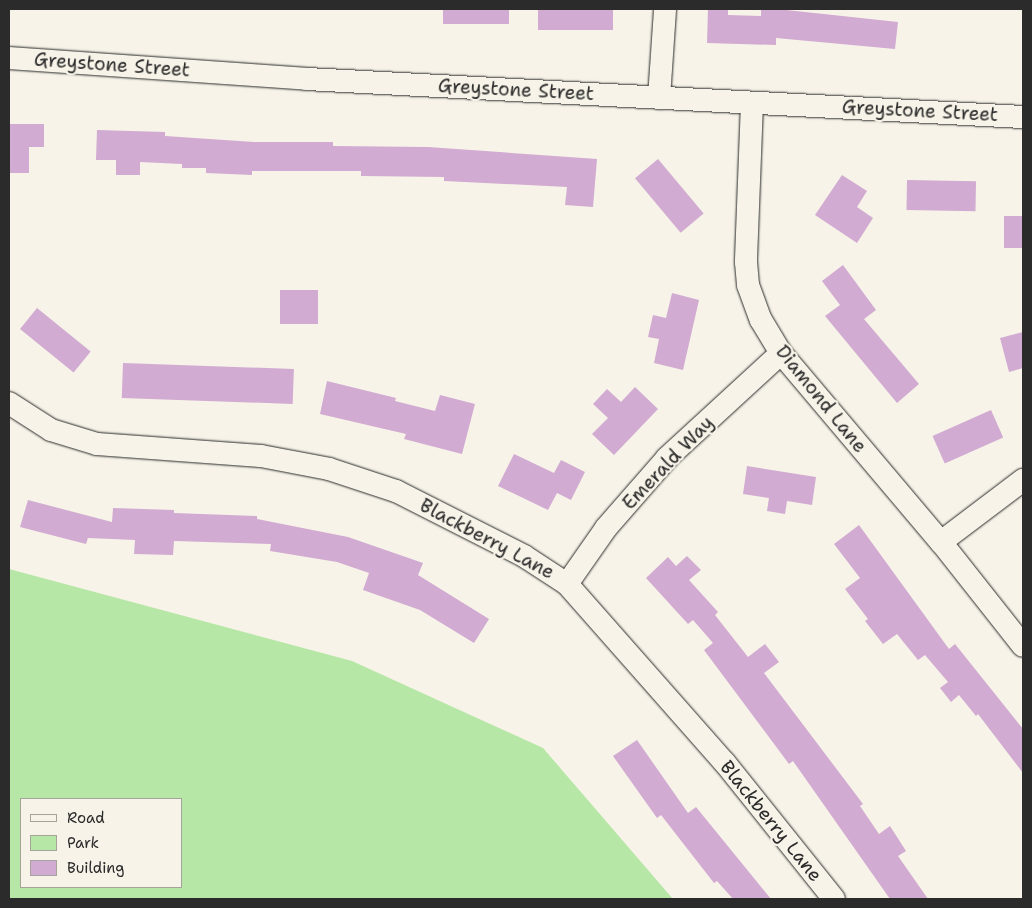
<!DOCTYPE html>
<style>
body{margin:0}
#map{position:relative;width:1032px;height:908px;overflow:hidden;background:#f7f3e8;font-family:"Shantell Sans",sans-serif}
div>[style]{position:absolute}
.green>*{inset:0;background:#b7e7a6}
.building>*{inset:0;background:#d1abd2;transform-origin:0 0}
.roads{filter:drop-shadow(0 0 1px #2b2b2b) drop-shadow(0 0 1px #2b2b2b)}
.minor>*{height:22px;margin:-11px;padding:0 11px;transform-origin:11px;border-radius:11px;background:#f7f3e8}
span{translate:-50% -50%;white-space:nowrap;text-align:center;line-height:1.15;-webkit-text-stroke:4.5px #f7f3e8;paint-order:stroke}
.street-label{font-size:19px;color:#2b2b2b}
.frame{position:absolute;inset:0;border:10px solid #2b2b2b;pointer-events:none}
.legend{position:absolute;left:20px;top:798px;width:162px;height:90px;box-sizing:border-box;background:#f7f3e8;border:1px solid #a5a39c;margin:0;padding:6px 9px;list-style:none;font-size:15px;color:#2b2b2b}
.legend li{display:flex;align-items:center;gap:10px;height:25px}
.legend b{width:25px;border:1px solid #a5a39c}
</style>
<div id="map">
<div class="green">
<div style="clip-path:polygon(evenodd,9px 569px,352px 661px,543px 748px,673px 899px,9px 899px,9px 569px,21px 799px,181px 799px,181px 887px,21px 887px,21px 799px)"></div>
</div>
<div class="building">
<div style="left:443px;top:9px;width:66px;height:15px"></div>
<div style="left:538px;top:9px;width:75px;height:21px"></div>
<div style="clip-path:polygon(708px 9px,728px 9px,728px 15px,761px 16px,761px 9px,777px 9px,898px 22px,895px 49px,776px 38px,776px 45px,707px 43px)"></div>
<div style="clip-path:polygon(9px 124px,44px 124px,44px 147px,29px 147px,29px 173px,9px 173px)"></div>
<div style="clip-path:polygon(97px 130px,165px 132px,165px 136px,254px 142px,333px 142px,333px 146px,428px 147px,597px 159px,593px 207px,565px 205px,567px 187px,444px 181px,444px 177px,361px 176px,361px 171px,252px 171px,252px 175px,206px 173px,206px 168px,182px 168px,182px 164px,140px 162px,140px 175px,116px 175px,116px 160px,96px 160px)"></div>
<div style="left:658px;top:159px;width:71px;height:30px;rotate:50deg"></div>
<div style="clip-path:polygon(842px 175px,867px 191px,857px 207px,873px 218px,857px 243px,815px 215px)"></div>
<div style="left:907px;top:180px;width:69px;height:30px;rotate:1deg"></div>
<div style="left:1004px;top:216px;width:19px;height:32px"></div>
<div style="clip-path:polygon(843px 265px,876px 310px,864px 319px,919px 384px,897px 403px,825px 316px,840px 305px,822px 281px)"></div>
<div style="left:280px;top:290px;width:38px;height:34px"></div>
<div style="clip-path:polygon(672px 293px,699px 300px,683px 370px,654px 363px,659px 339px,648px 337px,653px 315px,666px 318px)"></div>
<div style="left:37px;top:308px;width:69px;height:27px;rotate:39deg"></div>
<div style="clip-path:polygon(1023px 332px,1023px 368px,1009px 372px,1000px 338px)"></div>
<div style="left:123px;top:363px;width:171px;height:35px;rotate:2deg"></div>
<div style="clip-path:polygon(327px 381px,396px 398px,395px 401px,435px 411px,440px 395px,475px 404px,462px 454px,404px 439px,406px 434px,320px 414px)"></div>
<div style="clip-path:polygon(635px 387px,658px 409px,614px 455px,592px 434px,608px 418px,593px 404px,607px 389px,621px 402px)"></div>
<div style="left:991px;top:410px;width:30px;height:64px;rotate:66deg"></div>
<div style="clip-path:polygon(514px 454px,554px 473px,561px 460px,585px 472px,571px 500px,557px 493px,548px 510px,498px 486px)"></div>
<div style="clip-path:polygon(747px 466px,816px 477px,812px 505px,787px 501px,785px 514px,767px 511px,769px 498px,743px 494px)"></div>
<div style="clip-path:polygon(28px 500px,112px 522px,113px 508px,174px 510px,174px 513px,257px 516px,257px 519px,348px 537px,423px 563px,418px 575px,489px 619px,474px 643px,420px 610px,363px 590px,369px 573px,337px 562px,270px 551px,271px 544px,174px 541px,173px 555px,134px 554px,135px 540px,88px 538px,86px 544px,20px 527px)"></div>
<div style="clip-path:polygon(859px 525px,949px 649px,955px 644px,1023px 729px,1023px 773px,978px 714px,976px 716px,959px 695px,951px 702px,940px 688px,948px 682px,925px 655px,918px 660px,897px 634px,883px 644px,865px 621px,868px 619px,845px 589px,860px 578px,834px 544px)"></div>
<div style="clip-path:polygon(687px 556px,701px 570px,689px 580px,718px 612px,715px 615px,748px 657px,765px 644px,779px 662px,764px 673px,863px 804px,860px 806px,879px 834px,890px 826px,906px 851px,898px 856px,928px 899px,890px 899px,793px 761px,789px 764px,704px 650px,713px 643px,693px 620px,688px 624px,646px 578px,668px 557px,676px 566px)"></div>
<div style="clip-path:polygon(637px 740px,688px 813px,696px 807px,771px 899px,733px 899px,717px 881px,714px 883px,661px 815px,657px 818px,613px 756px)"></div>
</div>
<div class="roads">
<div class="minor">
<div style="left:9px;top:58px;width:299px;rotate:4deg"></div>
<div style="left:307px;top:79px;width:717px;rotate:3.04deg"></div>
<div style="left:659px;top:98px;width:89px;rotate:-86.1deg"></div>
<div style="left:752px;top:103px;width:159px;rotate:92.2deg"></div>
<div style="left:746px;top:262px;width:23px;rotate:85deg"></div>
<div style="left:748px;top:285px;width:37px;rotate:70deg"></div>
<div style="left:761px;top:320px;width:39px;rotate:59deg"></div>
<div style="left:781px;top:353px;width:248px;rotate:49.8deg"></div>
<div style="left:941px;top:542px;width:132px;rotate:51.7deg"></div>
<div style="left:9px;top:403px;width:50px;rotate:32.7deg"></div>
<div style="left:51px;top:430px;width:48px;rotate:16.9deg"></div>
<div style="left:97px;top:444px;width:164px;rotate:4.2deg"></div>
<div style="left:261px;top:456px;width:69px;rotate:10.8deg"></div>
<div style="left:329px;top:469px;width:71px;rotate:18.2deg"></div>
<div style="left:396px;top:491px;width:144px;rotate:26.9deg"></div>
<div style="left:524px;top:556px;width:51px;rotate:33.1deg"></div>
<div style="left:567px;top:584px;width:239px;rotate:48.6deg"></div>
<div style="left:725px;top:763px;width:174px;rotate:51.3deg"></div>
<div style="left:941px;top:542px;width:103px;rotate:-37.1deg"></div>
<div style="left:567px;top:584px;width:68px;rotate:-55.1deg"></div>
<div style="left:606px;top:528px;width:93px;rotate:-48.9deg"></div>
<div style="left:667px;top:458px;width:155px;rotate:-42.6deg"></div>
</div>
</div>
<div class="street-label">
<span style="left:112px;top:65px;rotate:4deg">Greystone Street</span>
<span style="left:516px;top:90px;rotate:3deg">Greystone Street</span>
<span style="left:920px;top:111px;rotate:3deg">Greystone Street</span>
<span style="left:821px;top:399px;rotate:51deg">Diamond Lane</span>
<span style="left:668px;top:463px;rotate:-46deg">Emerald Way</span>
<span style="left:487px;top:539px;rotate:28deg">Blackberry Lane</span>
<span style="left:771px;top:821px;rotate:51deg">Blackberry Lane</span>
</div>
<div class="frame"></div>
<ul class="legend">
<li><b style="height:6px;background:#f7f3e8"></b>Road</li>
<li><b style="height:14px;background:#b7e7a6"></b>Park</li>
<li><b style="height:14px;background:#d1abd2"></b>Building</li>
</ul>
</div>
